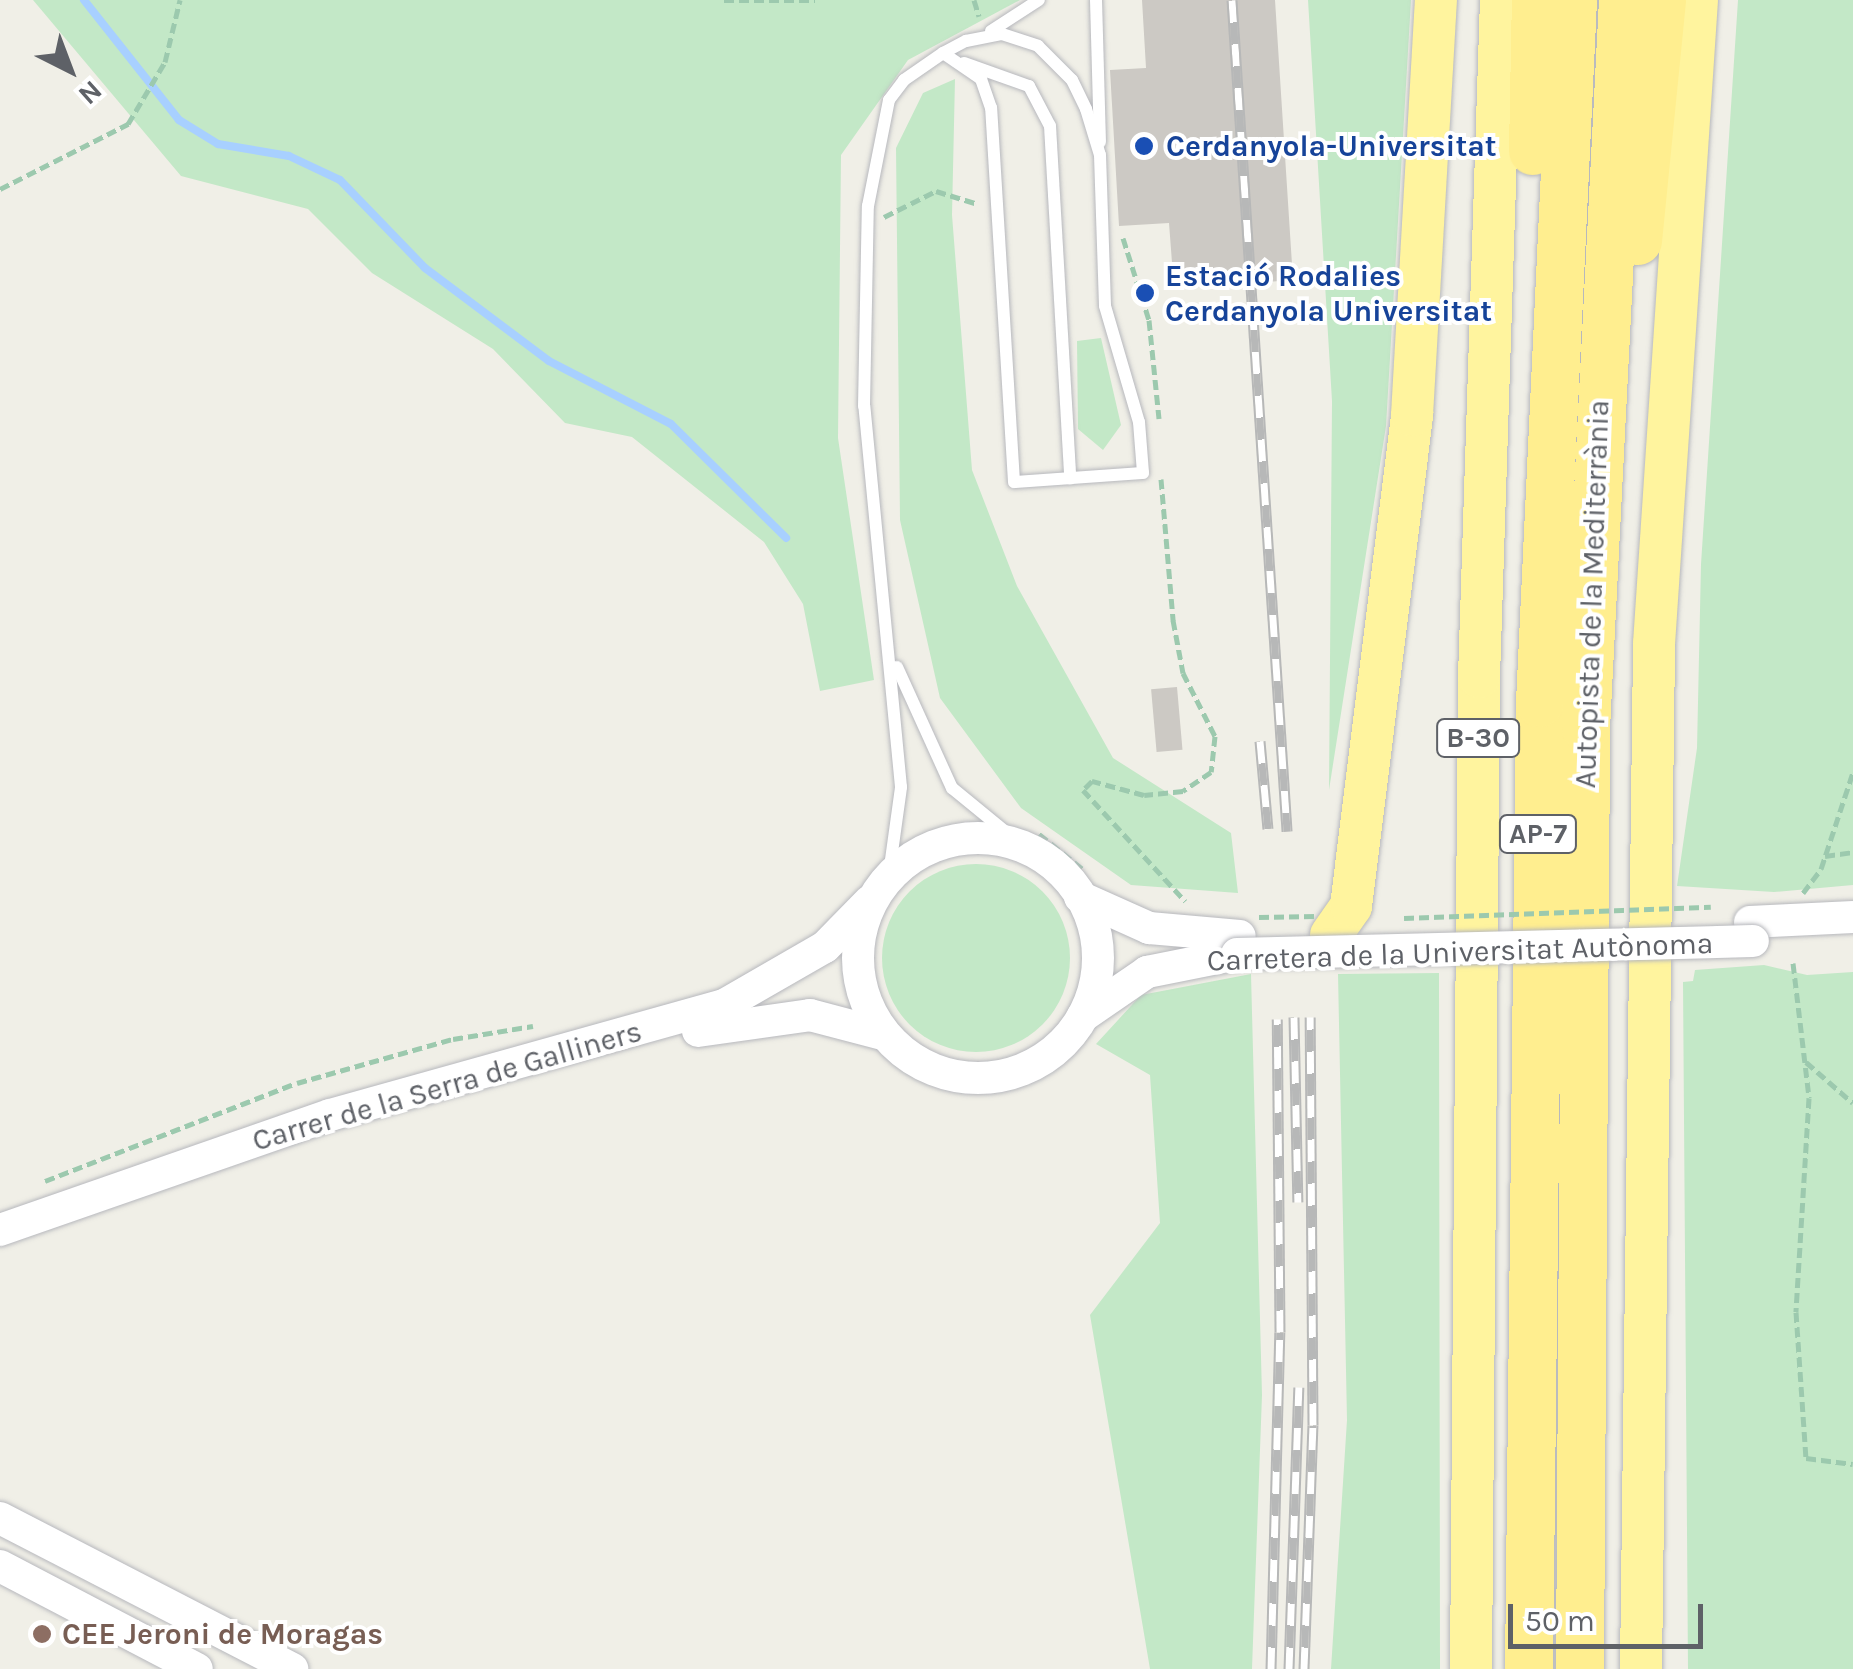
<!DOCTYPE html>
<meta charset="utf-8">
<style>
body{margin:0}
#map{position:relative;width:1853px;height:1669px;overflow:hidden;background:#f0efe7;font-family:Karla,sans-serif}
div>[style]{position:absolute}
.green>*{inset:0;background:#c3e8c7}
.round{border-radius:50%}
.stream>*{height:8px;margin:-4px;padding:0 4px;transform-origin:4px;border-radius:4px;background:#a8d0ff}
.building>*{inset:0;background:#ccc9c4;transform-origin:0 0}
.path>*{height:5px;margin-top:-2.5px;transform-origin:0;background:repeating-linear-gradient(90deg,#9cc9ae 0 10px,transparent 0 15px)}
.roads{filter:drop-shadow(0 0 2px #b7b8bd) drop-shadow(0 0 2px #b7b8bd)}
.service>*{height:12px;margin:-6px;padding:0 6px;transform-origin:6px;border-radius:6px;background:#fff}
.tertiary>*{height:32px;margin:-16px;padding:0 16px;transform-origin:16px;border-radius:16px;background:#fff}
.tertiary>.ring{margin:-16px;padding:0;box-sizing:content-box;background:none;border:32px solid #fff;border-radius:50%}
.trunk>*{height:42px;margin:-21px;padding:0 21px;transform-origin:21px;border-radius:21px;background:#fff49e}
.motorway>*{height:48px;margin:-24px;padding:0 24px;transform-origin:24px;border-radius:24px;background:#ffee8f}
.rail>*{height:11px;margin-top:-5.5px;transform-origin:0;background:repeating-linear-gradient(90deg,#fff 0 22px,#b7b8b8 0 44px);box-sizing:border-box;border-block:2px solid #b7b8b8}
.path-bridge>*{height:5px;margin-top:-2.5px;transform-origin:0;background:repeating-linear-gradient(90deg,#9cc9ae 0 10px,transparent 0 15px)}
.bridges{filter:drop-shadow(0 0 2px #b7b8bd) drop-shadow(0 0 2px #b7b8bd)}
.tertiary-bridge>*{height:32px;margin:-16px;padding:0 16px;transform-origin:16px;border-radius:16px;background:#fff}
.dots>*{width:28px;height:28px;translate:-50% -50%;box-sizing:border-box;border:5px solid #fff;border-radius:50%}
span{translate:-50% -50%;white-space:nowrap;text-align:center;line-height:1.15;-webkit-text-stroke:8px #fff;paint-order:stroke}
.shield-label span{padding:2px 8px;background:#fff;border:2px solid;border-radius:8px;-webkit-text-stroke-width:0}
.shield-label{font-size:28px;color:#5e6167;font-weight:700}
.transit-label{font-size:30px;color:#164399;font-weight:700}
.left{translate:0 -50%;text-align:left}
.street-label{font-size:30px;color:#5e6167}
.education-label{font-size:30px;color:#785e54;font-weight:700}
.north{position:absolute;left:20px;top:20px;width:100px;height:100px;-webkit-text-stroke:8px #fff;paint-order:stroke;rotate:138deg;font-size:28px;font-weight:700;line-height:40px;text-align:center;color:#5e6167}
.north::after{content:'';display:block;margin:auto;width:35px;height:45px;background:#5e6167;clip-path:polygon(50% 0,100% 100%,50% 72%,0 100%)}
.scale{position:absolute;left:1508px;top:1604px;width:195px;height:45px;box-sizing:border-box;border:5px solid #5e6167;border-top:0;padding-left:12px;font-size:30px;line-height:35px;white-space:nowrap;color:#5e6167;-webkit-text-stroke:8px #fff;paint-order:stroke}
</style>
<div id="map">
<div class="green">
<div style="clip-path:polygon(33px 0,1020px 0,908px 60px,841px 155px,838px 438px,874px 680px,820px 691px,803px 604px,764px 542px,632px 437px,565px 423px,493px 349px,372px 273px,308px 209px,181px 176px)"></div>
<div style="clip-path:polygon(1308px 0,1411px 0,1386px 426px,1329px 790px,1332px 401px)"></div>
<div style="clip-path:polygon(1738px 0,1853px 0,1853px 885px,1774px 892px,1677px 886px,1697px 748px,1701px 564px)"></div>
<div style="clip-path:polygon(955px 79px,952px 215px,972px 470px,1017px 586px,1113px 758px,1231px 833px,1238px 893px,1131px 885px,1021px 808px,940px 698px,900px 520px,896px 148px,923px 93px)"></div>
<div style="clip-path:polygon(1101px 338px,1121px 425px,1103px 450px,1078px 429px,1077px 341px)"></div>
<div class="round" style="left:882px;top:864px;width:188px;height:188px"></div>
<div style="clip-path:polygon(1764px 965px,1807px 975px,1853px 972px,1853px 1669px,1688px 1669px,1683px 982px,1693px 981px,1695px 970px)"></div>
<div style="clip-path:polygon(1439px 973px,1440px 1669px,1331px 1669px,1347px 1420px,1338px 974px)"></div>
<div style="clip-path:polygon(1251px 974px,1262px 1395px,1252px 1669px,1150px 1669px,1090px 1315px,1160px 1223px,1150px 1075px,1096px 1044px,1141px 995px)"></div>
</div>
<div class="stream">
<div style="left:84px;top:0;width:153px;rotate:51.6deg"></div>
<div style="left:179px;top:120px;width:46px;rotate:31.6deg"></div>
<div style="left:218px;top:144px;width:72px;rotate:9.6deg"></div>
<div style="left:289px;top:156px;width:56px;rotate:25.2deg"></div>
<div style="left:340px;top:180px;width:122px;rotate:46deg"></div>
<div style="left:425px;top:268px;width:155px;rotate:36.9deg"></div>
<div style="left:549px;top:361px;width:137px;rotate:27.3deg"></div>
<div style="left:671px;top:424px;width:162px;rotate:44.7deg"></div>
</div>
<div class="building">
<div style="clip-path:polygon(1142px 0,1275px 0,1293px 280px,1174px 289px,1169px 223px,1119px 226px,1110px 70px,1146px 68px)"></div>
<div style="left:1177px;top:687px;width:63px;height:26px;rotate:85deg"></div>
</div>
<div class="path">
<div style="left:724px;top:0;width:91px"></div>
<div style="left:974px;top:0;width:17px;rotate:73deg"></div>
<div style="left:0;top:189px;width:144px;rotate:-26.9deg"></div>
<div style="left:128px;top:124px;width:72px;rotate:-59.2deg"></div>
<div style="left:165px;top:62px;width:64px;rotate:-76.4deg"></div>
<div style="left:884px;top:217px;width:58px;rotate:-26.6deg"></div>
<div style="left:936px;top:191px;width:44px;rotate:17.2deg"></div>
<div style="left:1123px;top:238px;width:86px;rotate:72.4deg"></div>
<div style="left:1149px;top:320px;width:99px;rotate:84.2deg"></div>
<div style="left:1161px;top:479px;width:142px;rotate:85.1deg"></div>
<div style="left:1173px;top:620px;width:54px;rotate:79.3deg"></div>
<div style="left:1183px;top:673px;width:71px;rotate:63.1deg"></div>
<div style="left:1215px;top:736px;width:36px;rotate:96deg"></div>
<div style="left:1211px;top:772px;width:34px;rotate:146deg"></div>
<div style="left:1183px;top:791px;width:39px;rotate:174deg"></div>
<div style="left:1144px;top:795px;width:54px;rotate:-164.9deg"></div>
<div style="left:1092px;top:781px;width:13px;rotate:135deg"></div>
<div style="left:1083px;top:790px;width:151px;rotate:47.4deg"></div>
<div style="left:1039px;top:834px;width:59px;rotate:38.8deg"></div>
<div style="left:1825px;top:856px;width:28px;rotate:-8deg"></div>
<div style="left:1803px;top:893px;width:30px;rotate:-53deg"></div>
<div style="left:1821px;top:869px;width:102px;rotate:-71.7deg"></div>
<div style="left:1793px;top:963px;width:136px;rotate:83.2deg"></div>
<div style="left:1809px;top:1098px;width:214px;rotate:93.5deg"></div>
<div style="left:1796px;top:1312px;width:146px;rotate:86.1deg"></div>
<div style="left:1806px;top:1458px;width:47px;rotate:7.3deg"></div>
<div style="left:1806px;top:1062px;width:62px;rotate:41.1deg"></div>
<div style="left:45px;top:1181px;width:270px;rotate:-21.3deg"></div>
<div style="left:297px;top:1083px;width:162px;rotate:-15.8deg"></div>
<div style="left:453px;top:1039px;width:81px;rotate:-9.2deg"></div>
</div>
<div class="roads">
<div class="service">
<div style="left:1096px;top:0;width:142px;rotate:88.4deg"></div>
<div style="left:991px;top:31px;width:57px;rotate:-32.9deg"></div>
<div style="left:964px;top:63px;width:69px;rotate:19.5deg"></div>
<div style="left:1029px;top:86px;width:45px;rotate:62.3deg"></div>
<div style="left:1050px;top:126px;width:353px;rotate:86.7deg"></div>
<div style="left:897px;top:667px;width:133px;rotate:65.6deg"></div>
<div style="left:952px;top:788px;width:93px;rotate:39.3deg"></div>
<div style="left:889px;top:874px;width:88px;rotate:-82.1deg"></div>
<div style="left:901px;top:787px;width:383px;rotate:-95.5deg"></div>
<div style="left:864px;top:406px;width:200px;rotate:-88.9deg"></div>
<div style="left:868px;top:206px;width:108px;rotate:-78.8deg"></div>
<div style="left:889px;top:100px;width:25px;rotate:-53deg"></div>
<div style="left:904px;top:80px;width:47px;rotate:-34.7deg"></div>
<div style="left:943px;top:53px;width:26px;rotate:-28deg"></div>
<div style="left:966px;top:41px;width:37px;rotate:-11deg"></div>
<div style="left:1002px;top:34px;width:38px;rotate:18deg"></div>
<div style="left:1038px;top:46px;width:48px;rotate:45deg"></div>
<div style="left:1072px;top:80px;width:32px;rotate:64deg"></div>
<div style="left:1086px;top:109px;width:48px;rotate:73.1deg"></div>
<div style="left:1100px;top:155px;width:151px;rotate:88.1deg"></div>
<div style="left:1105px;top:306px;width:121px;rotate:73.7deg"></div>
<div style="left:1139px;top:422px;width:51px;rotate:85.5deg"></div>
<div style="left:1143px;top:473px;width:129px;rotate:176deg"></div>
<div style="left:1014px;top:482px;width:375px;rotate:-93.5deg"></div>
<div style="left:991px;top:108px;width:31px;rotate:-109deg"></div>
<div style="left:981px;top:79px;width:46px;rotate:-145.6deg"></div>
</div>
<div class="tertiary">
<div class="ring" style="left:858px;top:838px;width:208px;height:208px"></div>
<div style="left:1080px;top:897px;width:76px;rotate:24.2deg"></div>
<div style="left:1149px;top:928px;width:91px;rotate:5deg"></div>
<div style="left:1750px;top:922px;width:103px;rotate:-2.8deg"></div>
<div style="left:1083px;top:1016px;width:78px;rotate:-34.5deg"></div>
<div style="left:1147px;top:972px;width:92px;rotate:-11.3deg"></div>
<div style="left:698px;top:1031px;width:113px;rotate:-8.1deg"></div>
<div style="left:810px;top:1015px;width:74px;rotate:14.8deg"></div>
<div style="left:0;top:1230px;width:349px;rotate:-19.2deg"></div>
<div style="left:330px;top:1115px;width:409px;rotate:-15.6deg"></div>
<div style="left:724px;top:1005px;width:116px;rotate:-29.9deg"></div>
<div style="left:825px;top:947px;width:64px;rotate:-45.6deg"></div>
<div style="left:0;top:1518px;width:329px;rotate:27.3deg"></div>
<div style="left:0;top:1566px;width:222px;rotate:27.6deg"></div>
</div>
<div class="trunk">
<div style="left:1331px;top:935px;width:35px;rotate:-55deg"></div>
<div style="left:1351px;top:906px;width:495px;rotate:-82.9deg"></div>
<div style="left:1412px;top:415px;width:416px;rotate:-86.7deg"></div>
<div style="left:1471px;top:1669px;width:992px;rotate:-89.54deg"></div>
<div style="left:1479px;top:677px;width:677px;rotate:-88.14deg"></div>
<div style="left:1641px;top:1669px;width:1025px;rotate:-89.27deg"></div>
<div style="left:1654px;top:644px;width:645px;rotate:-86.18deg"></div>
</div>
<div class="motorway">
<div style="left:1533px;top:151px;width:151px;rotate:-88.9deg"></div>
<div style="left:1638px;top:241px;width:242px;rotate:-84.3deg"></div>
<div style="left:1529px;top:1669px;width:966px;rotate:-89.35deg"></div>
<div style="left:1540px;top:703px;width:704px;rotate:-87.31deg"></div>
<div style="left:1580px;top:1669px;width:941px;rotate:-89.63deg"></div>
<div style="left:1586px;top:728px;width:729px;rotate:-87.09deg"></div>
</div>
</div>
<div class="rail">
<div style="left:1232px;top:0;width:833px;rotate:86.21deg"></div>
<div style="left:1260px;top:741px;width:88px;rotate:84.8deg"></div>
<div style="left:1294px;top:1017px;width:185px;rotate:88.8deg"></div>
<div style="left:1271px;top:1669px;width:337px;rotate:-88.5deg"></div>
<div style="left:1280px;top:1332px;width:313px;rotate:-90.5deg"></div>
<div style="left:1289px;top:1669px;width:282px;rotate:-88deg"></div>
<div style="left:1304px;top:1669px;width:244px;rotate:-87.9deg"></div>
<div style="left:1313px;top:1425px;width:408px;rotate:-90.4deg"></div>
</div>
<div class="path-bridge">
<div style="left:1259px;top:917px;width:57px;rotate:-1deg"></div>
<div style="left:1404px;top:918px;width:307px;rotate:-2.1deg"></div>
</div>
<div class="bridges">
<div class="tertiary-bridge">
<div style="left:1237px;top:954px;width:516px;rotate:-1.44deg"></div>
</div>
</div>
<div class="dots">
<div style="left:1144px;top:146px;background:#1a4fb4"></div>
<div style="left:1145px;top:293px;background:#1a4fb4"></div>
<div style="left:42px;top:1634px;background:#8d6e63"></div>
</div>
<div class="shield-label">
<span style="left:1478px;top:738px">B-30</span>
<span style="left:1538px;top:834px">AP-7</span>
</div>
<div class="transit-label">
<span class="left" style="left:1166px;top:146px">Cerdanyola-Universitat</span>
<span class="left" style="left:1165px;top:293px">Estació Rodalies<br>Cerdanyola Universitat</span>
</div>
<div class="street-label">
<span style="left:1592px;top:594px;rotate:-88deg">Autopista de la Mediterrània</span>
<span style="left:1460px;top:952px;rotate:-2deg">Carretera de la Universitat Autònoma</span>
<span style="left:447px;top:1086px;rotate:-16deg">Carrer de la Serra de Galliners</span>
</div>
<div class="education-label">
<span class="left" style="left:62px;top:1634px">CEE Jeroni de Moragas</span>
</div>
<div class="north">N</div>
<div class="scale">50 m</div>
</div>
